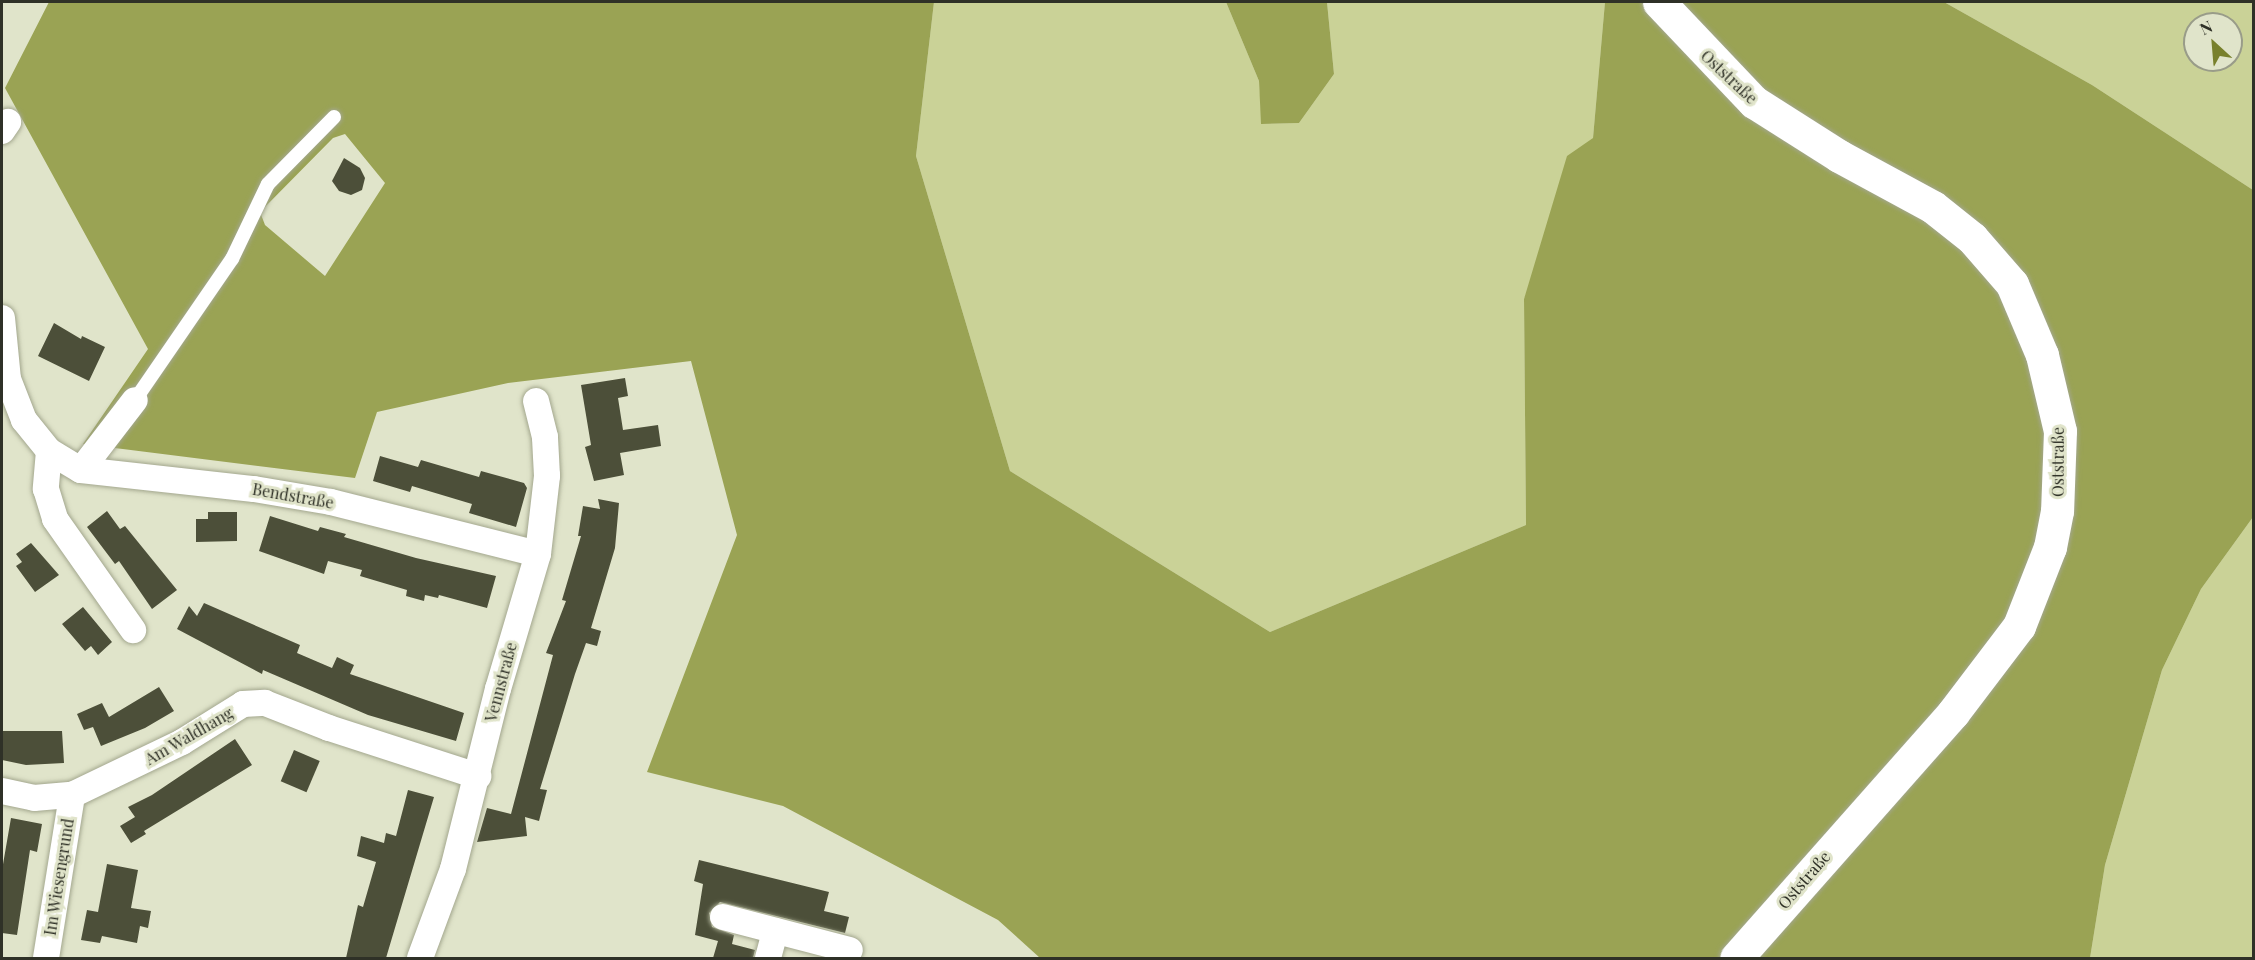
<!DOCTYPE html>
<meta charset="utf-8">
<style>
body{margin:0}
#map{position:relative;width:2255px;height:960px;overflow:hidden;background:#e0e4ca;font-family:"Playfair Display",serif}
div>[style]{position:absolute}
.green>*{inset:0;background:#cad297}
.forest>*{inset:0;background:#9aa354}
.building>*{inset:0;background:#4c4f39;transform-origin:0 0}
.roads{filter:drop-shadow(0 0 2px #a3a78e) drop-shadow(0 0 2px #a3a78e)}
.lane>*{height:14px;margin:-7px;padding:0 7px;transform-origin:7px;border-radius:7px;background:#fff}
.street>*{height:26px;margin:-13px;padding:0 13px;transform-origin:13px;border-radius:13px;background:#fff}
.secondary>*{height:33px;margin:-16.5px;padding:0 16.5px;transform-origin:16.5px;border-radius:16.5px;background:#fff}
span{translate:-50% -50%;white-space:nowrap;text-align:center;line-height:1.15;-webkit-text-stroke:6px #e0e4ca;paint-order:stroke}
.street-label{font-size:16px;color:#2f3127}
.frame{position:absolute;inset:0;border:3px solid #2f3127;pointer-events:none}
.north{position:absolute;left:2183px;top:12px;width:60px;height:60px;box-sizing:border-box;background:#e0e4ca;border:2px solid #999c89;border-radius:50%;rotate:334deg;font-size:16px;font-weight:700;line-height:24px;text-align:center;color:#2f3127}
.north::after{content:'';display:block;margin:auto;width:21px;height:27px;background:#78802c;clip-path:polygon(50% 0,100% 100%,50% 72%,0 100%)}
</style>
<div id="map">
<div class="green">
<div style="clip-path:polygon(934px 2px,1226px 2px,1259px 81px,1262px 124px,1299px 123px,1334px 74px,1327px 2px,1605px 2px,1593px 138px,1524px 299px,1526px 525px,1270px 632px,1010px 471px,916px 156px)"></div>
<div style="clip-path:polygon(evenodd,1944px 2px,2253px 2px,2253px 190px,2092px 85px,1944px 2px,2195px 24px,2231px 24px,2231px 60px,2195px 60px,2195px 24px)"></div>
<div style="clip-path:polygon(2253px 517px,2253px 958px,2090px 958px,2105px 865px,2162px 670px,2201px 589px)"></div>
</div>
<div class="forest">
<div style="clip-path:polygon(evenodd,49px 2px,934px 2px,916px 156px,1010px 471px,1270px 632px,1526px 525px,1524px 299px,1567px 156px,1593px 138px,1605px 2px,1944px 2px,2092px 85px,2253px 190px,2253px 517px,2201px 589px,2162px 670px,2105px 865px,2090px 958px,1040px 958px,998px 920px,783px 806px,647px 772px,737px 535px,691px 361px,508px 383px,377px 412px,355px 478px,83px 444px,148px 349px,5px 88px,49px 2px,345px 134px,385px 183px,325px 276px,265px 225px,260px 212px,333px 138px,345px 134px)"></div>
<div style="clip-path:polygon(1226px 2px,1327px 2px,1334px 74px,1299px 123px,1261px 124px,1259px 81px)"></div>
</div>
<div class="building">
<div style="clip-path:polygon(344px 158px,360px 168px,365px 178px,362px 190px,351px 195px,339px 191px,332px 181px)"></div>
<div style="clip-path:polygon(54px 323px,81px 339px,82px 336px,105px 347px,89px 381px,38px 356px)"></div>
<div style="clip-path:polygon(625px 378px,628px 396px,618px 398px,623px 430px,658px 425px,661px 446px,620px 453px,624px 475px,594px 481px,585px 447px,591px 445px,581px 385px)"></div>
<div style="clip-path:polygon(380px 456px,418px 467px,421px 460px,479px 477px,481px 471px,524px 483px,527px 488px,516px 527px,469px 513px,472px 504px,412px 486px,410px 492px,373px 481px)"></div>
<div style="clip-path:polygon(598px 499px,619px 503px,615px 548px,591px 628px,601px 631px,597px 646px,586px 643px,575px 674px,540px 789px,547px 790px,539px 821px,525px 817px,527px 836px,477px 842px,487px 808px,511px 814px,553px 655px,546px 653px,566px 601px,562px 600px,581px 536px,578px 536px,583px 506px,600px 509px)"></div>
<div style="clip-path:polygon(107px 511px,120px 529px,125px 526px,177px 590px,152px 609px,119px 561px,115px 564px,87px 527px)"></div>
<div style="clip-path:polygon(208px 512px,237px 512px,237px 541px,196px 542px,196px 519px,208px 519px)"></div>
<div style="clip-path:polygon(270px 516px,318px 531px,320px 527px,346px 534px,344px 537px,416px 558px,496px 576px,487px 608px,439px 595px,438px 598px,425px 595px,424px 601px,406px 596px,407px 590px,360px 576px,362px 570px,328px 561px,324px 574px,259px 551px)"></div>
<div style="clip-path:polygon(31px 543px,59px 575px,35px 592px,16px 566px,22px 562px,16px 554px)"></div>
<div style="clip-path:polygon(204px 603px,300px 645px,297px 653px,332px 668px,337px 657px,354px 665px,350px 674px,464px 713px,456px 741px,368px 715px,263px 670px,262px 674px,177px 629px,189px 606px,197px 616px)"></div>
<div style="clip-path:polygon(83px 607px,112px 642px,98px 655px,91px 646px,85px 651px,62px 624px)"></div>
<div style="clip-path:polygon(159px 687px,174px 711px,145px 728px,101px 746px,93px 727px,84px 730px,77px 714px,102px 703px,109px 717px)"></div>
<div style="clip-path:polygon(2px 731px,62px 731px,64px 763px,26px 765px,2px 760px)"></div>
<div style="clip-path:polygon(235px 739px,252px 765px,144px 831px,146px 834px,131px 843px,120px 826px,135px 817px,128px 807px,152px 795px)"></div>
<div style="left:294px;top:750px;width:28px;height:34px;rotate:23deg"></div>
<div style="clip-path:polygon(408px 790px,434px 797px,386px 958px,346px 958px,358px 905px,363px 907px,376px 862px,357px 856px,361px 836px,384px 843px,386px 833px,396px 836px)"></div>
<div style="clip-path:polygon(11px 818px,42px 824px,37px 852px,30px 850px,17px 935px,2px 933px,2px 870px)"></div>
<div style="clip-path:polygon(699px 860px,829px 892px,824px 911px,849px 917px,845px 933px,720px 902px,709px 913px,712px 927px,734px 935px,732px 944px,755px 950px,753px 958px,713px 958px,718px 941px,695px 935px,703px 884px,694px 881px)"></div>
<div style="clip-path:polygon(107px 864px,138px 870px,131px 908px,151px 911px,148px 928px,140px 926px,137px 943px,102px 936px,100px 943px,81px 940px,87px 910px,98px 912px)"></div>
</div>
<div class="roads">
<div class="lane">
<div style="left:135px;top:400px;width:171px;rotate:-55.5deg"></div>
<div style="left:232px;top:259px;width:83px;rotate:-64.4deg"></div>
<div style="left:268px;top:184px;width:94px;rotate:-45.4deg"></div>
</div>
<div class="street">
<div style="left:2px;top:131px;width:11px;rotate:-56deg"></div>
<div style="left:2px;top:318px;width:61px;rotate:84.4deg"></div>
<div style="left:8px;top:379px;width:44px;rotate:68.7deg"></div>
<div style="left:24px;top:420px;width:40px;rotate:51deg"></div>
<div style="left:49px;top:451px;width:37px;rotate:31deg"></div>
<div style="left:81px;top:470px;width:174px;rotate:6.3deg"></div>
<div style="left:254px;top:489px;width:78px;rotate:9.6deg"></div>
<div style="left:331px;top:502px;width:213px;rotate:14.1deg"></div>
<div style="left:49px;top:451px;width:38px;rotate:95deg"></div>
<div style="left:46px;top:489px;width:31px;rotate:73deg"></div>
<div style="left:55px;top:519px;width:136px;rotate:54.9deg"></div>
<div style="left:81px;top:470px;width:88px;rotate:-52.4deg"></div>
<div style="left:2px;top:791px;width:33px;rotate:12deg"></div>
<div style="left:34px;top:798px;width:38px;rotate:-5deg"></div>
<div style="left:72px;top:795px;width:122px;rotate:-25.7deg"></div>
<div style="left:182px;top:742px;width:72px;rotate:-31.9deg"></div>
<div style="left:243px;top:704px;width:22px;rotate:-3deg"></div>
<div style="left:265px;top:703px;width:69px;rotate:21.3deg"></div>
<div style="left:329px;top:728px;width:157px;rotate:17.9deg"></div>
<div style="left:723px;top:917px;width:131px;rotate:14.6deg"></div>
<div style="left:46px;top:958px;width:165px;rotate:-80.9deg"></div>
<div style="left:420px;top:958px;width:95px;rotate:-69.7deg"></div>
<div style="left:453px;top:869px;width:186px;rotate:-76deg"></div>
<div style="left:498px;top:689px;width:141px;rotate:-73.5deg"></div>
<div style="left:538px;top:554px;width:79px;rotate:-83.4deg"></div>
<div style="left:547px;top:476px;width:39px;rotate:-93deg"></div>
<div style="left:545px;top:437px;width:37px;rotate:-104deg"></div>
<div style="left:768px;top:958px;width:28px;rotate:-75deg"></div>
</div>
<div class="secondary">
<div style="left:1659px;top:2px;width:138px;rotate:46.5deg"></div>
<div style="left:1754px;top:102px;width:101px;rotate:32.4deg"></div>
<div style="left:1839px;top:156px;width:107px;rotate:28.5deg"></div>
<div style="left:1933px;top:207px;width:50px;rotate:38.5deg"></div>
<div style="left:1972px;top:238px;width:61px;rotate:49deg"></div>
<div style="left:2012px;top:284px;width:77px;rotate:67.1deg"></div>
<div style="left:2042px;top:355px;width:78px;rotate:76.7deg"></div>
<div style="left:2060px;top:431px;width:80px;rotate:92.1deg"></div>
<div style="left:2057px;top:511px;width:37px;rotate:101deg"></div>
<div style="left:2050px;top:547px;width:85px;rotate:111.4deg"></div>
<div style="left:2019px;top:626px;width:109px;rotate:127.2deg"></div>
<div style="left:1953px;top:713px;width:327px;rotate:131.5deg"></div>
</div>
</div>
<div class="street-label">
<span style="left:1729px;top:77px;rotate:43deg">Oststraße</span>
<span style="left:2058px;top:462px;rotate:-90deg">Oststraße</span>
<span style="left:293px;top:496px;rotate:10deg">Bendstraße</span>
<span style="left:501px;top:682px;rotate:-75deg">Vennstraße</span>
<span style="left:189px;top:736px;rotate:-30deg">Am Waldhang</span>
<span style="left:59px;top:877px;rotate:-81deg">Im Wiesengrund</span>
<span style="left:1804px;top:880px;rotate:-49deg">Oststraße</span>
</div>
<div class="frame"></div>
<div class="north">N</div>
</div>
